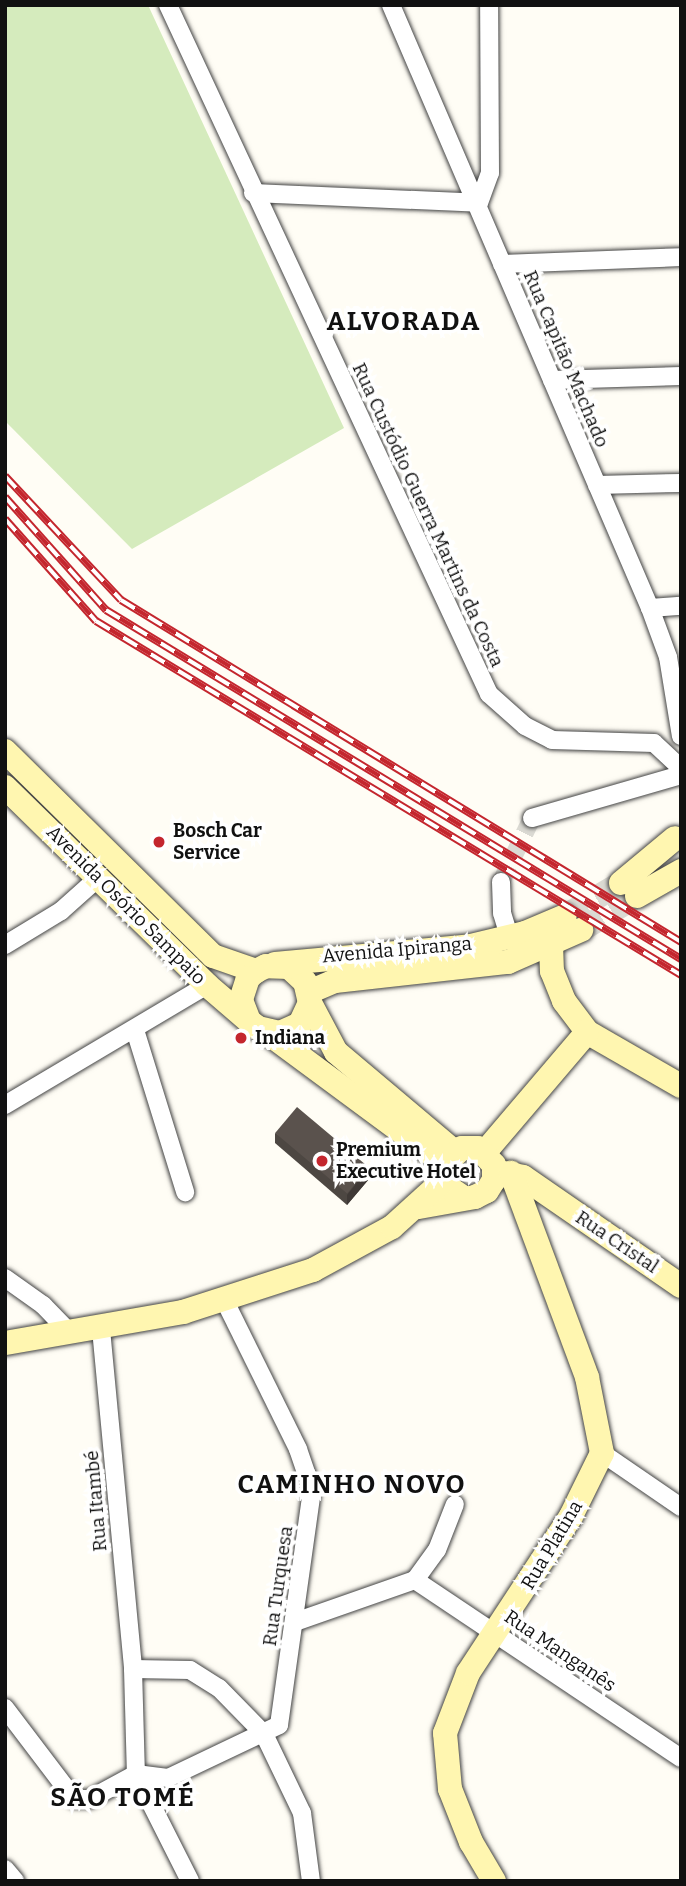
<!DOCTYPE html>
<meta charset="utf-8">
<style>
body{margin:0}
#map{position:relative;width:686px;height:1886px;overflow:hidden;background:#fffdf5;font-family:Bitter,serif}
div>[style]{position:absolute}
.green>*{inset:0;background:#d5ebbd}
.street-tunnel>*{height:18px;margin-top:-9px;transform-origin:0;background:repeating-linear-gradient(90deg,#dbdad3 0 18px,transparent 0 27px)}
.secondary-tunnel>*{height:24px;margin-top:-12px;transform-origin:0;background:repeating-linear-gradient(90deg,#dbdad3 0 24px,transparent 0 36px)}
.roads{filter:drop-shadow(0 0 2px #444) drop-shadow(0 0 2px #444)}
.street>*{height:18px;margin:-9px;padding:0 9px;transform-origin:9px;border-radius:9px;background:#fff}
.secondary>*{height:24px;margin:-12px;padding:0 12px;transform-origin:12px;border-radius:12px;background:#fff6b0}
.rail>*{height:8px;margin-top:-4px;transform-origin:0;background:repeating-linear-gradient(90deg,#fff 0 16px,#c4262e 0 32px);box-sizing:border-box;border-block:2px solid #c4262e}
.wall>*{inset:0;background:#4d4742}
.shaded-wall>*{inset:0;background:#3f3936}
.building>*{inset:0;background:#5a524d;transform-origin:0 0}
.dots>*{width:19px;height:19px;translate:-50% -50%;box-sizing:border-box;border:4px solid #fff;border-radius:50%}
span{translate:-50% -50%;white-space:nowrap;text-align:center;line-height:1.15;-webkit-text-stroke:7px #fff;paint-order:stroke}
.street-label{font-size:19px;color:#111}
.poi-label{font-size:19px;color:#111;font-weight:700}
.left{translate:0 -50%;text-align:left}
.district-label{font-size:26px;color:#111;font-weight:700;letter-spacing:2px}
.frame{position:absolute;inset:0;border:7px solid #111;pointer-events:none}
</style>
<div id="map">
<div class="green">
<div style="clip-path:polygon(5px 5px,148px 5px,344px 428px,132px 549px,5px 421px)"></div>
</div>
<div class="street-tunnel">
<div style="left:501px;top:882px;width:71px;rotate:-64.2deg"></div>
</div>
<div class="secondary-tunnel">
<div style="left:565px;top:916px;width:65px;rotate:-30.5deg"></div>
<div style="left:581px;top:930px;width:66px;rotate:-31.3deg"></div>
</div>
<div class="roads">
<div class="street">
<div style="left:168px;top:5px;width:760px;rotate:65.02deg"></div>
<div style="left:489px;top:694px;width:48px;rotate:41.6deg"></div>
<div style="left:525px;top:726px;width:30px;rotate:27deg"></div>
<div style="left:552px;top:740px;width:102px;rotate:1.7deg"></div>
<div style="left:654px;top:743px;width:37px;rotate:43deg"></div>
<div style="left:391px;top:5px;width:656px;rotate:66.76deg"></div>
<div style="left:650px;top:608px;width:52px;rotate:69.8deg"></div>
<div style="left:668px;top:657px;width:80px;rotate:80.7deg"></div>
<div style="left:253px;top:193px;width:226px;rotate:2.5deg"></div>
<div style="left:479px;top:203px;width:32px;rotate:-70deg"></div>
<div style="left:490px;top:173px;width:168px;rotate:-90.3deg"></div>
<div style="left:502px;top:264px;width:179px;rotate:-2.2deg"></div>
<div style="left:552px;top:380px;width:129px;rotate:-1.8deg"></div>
<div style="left:597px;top:485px;width:84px;rotate:-1.4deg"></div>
<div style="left:650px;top:608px;width:31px;rotate:-4deg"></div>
<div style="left:532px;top:818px;width:155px;rotate:-16.1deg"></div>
<div style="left:501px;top:882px;width:31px;rotate:88deg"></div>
<div style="left:502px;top:913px;width:24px;rotate:73deg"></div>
<div style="left:5px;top:945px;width:66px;rotate:-31.3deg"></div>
<div style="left:61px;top:911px;width:51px;rotate:-41.8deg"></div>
<div style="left:135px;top:1030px;width:170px;rotate:72.8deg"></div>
<div style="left:5px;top:1105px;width:235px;rotate:-30.7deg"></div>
<div style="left:5px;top:1278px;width:47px;rotate:35.4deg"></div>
<div style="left:43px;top:1305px;width:37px;rotate:46deg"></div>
<div style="left:101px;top:1329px;width:342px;rotate:84.6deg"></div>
<div style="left:133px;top:1669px;width:105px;rotate:88.4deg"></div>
<div style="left:136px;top:1774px;width:120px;rotate:63.2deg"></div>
<div style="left:602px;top:1453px;width:96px;rotate:34.4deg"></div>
<div style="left:415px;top:1580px;width:320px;rotate:33.8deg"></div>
<div style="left:295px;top:1622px;width:127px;rotate:-19.3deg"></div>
<div style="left:415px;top:1580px;width:37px;rotate:-54deg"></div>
<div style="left:437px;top:1550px;width:49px;rotate:-68.6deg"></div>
<div style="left:133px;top:1669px;width:57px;rotate:1deg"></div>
<div style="left:190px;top:1670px;width:34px;rotate:32deg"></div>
<div style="left:219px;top:1688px;width:64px;rotate:45.6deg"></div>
<div style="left:264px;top:1734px;width:88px;rotate:64.3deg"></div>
<div style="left:302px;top:1813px;width:69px;rotate:82.5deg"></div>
<div style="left:5px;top:1708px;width:114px;rotate:52.8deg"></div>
<div style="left:74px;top:1799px;width:16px"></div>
<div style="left:90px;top:1799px;width:52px;rotate:-28.5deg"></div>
<div style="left:136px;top:1774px;width:32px;rotate:7deg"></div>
<div style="left:168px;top:1778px;width:123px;rotate:-25.5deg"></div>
<div style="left:279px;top:1725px;width:237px;rotate:-82deg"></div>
<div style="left:312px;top:1490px;width:43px;rotate:-108.9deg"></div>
<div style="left:298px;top:1449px;width:167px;rotate:-116.3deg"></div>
<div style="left:5px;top:1869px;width:16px;rotate:50deg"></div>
</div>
<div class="secondary">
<div style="left:5px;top:751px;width:292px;rotate:44.6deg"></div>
<div style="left:213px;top:956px;width:46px;rotate:19.2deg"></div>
<div style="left:5px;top:787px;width:283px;rotate:44.4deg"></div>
<div style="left:207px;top:985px;width:55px;rotate:40.6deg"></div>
<div style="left:249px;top:1021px;width:11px;rotate:38deg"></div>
<div style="left:258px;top:1028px;width:23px;rotate:13deg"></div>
<div style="left:280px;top:1033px;width:22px;rotate:-24deg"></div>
<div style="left:300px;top:1024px;width:23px;rotate:-65deg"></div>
<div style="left:310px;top:1003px;width:22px;rotate:-103deg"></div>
<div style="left:305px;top:982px;width:22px;rotate:-137deg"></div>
<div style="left:289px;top:967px;width:23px;rotate:-178deg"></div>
<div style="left:266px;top:966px;width:11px;rotate:153deg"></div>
<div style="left:256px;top:971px;width:11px;rotate:139deg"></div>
<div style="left:248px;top:978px;width:23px;rotate:108deg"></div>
<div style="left:241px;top:1000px;width:22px;rotate:69deg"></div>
<div style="left:621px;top:883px;width:70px;rotate:-39.8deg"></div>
<div style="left:637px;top:896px;width:51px;rotate:-29.6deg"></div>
<div style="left:551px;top:944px;width:27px;rotate:88deg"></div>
<div style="left:552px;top:971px;width:32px;rotate:68deg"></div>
<div style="left:564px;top:1001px;width:39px;rotate:53deg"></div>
<div style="left:587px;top:1032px;width:108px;rotate:29.9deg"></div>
<div style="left:275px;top:964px;width:197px;rotate:-5.2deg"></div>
<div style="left:471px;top:946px;width:56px;rotate:-13.5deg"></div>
<div style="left:525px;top:933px;width:43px;rotate:-23deg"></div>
<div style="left:309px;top:992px;width:28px;rotate:-23deg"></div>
<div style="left:335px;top:981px;width:174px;rotate:-6.3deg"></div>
<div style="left:508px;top:962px;width:80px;rotate:-23.7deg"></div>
<div style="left:310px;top:1003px;width:55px;rotate:62deg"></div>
<div style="left:336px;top:1052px;width:150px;rotate:40.1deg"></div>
<div style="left:268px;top:1033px;width:220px;rotate:36.5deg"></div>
<div style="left:485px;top:1152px;width:157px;rotate:-49.6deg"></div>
<div style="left:503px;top:1173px;width:20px;rotate:11deg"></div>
<div style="left:523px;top:1177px;width:192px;rotate:34.6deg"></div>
<div style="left:419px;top:1207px;width:57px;rotate:-10.1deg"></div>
<div style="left:475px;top:1197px;width:13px;rotate:-27deg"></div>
<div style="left:487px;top:1191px;width:13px;rotate:-58deg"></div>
<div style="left:494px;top:1180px;width:15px;rotate:-90deg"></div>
<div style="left:494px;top:1165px;width:23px;rotate:-133deg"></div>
<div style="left:478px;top:1148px;width:16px;rotate:180deg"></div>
<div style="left:462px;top:1148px;width:23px;rotate:137deg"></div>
<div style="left:445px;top:1164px;width:23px;rotate:83deg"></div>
<div style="left:448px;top:1187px;width:16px;rotate:35deg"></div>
<div style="left:5px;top:1343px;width:181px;rotate:-9.9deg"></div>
<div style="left:183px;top:1312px;width:137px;rotate:-17.9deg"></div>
<div style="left:313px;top:1270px;width:90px;rotate:-28.6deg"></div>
<div style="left:392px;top:1227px;width:72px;rotate:-42.2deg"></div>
<div style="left:494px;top:1881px;width:45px;rotate:-120.5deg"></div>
<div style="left:471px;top:1842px;width:57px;rotate:-111.6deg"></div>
<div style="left:450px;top:1789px;width:56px;rotate:-95.1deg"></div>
<div style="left:445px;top:1733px;width:64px;rotate:-69deg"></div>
<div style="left:468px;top:1673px;width:188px;rotate:-56.7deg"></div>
<div style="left:571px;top:1516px;width:70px;rotate:-63.8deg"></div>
<div style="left:602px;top:1453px;width:77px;rotate:-101.2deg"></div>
<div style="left:587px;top:1377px;width:218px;rotate:-110.4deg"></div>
</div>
</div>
<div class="rail">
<div style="left:5px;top:476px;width:170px;rotate:46.9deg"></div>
<div style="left:121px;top:600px;width:656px;rotate:31.41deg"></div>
<div style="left:5px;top:497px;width:152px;rotate:48.2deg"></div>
<div style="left:106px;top:610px;width:673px;rotate:31.26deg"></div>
<div style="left:5px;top:519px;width:137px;rotate:48.3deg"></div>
<div style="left:96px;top:621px;width:684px;rotate:31.18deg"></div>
</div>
<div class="wall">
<div style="clip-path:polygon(275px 1133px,369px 1179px,347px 1205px,275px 1143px)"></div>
</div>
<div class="shaded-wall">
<div style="clip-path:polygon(369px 1168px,369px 1179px,347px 1205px,347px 1195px)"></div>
</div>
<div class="building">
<div style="left:297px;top:1107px;width:94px;height:34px;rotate:40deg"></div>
</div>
<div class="dots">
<div style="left:159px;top:842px;background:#c4262e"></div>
<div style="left:241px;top:1038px;background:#c4262e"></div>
<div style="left:322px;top:1161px;background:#c4262e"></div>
</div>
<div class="street-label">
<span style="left:566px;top:359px;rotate:67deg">Rua Capitão Machado</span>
<span style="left:428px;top:515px;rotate:65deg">Rua Custódio Guerra Martins da Costa</span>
<span style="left:126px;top:905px;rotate:45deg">Avenida Osório Sampaio</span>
<span style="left:397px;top:950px;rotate:-5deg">Avenida Ipiranga</span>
<span style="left:617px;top:1242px;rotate:34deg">Rua Cristal</span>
<span style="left:96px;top:1501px;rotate:-95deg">Rua Itambé</span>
<span style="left:552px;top:1545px;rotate:-59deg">Rua Platina</span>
<span style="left:278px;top:1586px;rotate:-82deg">Rua Turquesa</span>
<span style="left:560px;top:1651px;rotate:34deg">Rua Manganês</span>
</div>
<div class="poi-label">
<span class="left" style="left:173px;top:842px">Bosch Car<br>Service</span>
<span class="left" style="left:255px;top:1038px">Indiana</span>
<span class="left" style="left:336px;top:1161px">Premium<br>Executive Hotel</span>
</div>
<div class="district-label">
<span style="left:404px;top:322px">ALVORADA</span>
<span style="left:352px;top:1485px">CAMINHO NOVO</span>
<span style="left:123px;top:1798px">SÃO TOMÉ</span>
</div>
<div class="frame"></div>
</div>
